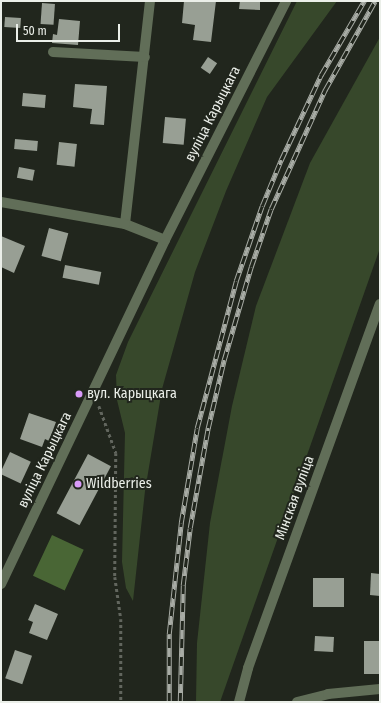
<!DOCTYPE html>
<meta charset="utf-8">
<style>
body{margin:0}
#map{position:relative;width:381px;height:703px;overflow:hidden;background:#21261d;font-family:"Fira Sans Condensed",sans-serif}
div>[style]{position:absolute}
.green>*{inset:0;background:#37482b}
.forest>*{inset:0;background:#496635;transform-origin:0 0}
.building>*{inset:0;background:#989f94;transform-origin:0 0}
.path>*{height:2.5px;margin-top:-1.25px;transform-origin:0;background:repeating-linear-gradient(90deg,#62665e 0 3px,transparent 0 6px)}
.minor>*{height:10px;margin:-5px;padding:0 5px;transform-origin:5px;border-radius:5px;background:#616e58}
.rail>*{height:4.5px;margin-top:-2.25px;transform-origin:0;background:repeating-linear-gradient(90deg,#21261d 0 9px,#a8aca5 0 18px);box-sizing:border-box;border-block:1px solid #a8aca5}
.dots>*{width:11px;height:11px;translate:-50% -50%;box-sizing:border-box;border:2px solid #21261d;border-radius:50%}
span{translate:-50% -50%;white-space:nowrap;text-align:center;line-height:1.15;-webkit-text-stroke:4px #21261d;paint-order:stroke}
.street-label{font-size:14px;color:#ebefe9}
.poi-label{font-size:14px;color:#ebefe9}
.left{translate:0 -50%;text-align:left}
.frame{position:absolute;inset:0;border:2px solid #ebefe9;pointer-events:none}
.scale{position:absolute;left:16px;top:24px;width:104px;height:18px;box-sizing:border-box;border:2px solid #ebefe9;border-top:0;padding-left:5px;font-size:12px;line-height:14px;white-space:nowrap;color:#ebefe9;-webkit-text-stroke:3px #21261d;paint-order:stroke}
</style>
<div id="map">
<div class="green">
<div style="clip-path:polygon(297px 1px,337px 1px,267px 97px,226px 191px,195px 272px,162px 389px,145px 491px,133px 601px,126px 588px,122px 562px,125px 433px,117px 400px,116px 375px,128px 342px)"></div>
<div style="clip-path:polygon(380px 37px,380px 248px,220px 702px,196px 702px,197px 643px,210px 523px,232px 406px,256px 306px,310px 163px)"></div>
</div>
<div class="forest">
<div style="left:52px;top:535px;width:35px;height:45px;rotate:25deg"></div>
</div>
<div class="building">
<div style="clip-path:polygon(184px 1px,216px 1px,211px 42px,193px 40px,195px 25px,182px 23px)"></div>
<div style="clip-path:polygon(240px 1px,260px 1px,260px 10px,239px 9px)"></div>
<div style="left:42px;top:3px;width:13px;height:21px;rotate:4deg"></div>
<div style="left:5px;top:17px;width:16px;height:10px;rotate:4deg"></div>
<div style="clip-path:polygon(59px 19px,80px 21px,78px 45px,52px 43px,53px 34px,57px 35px)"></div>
<div style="left:208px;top:57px;width:11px;height:13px;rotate:34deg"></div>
<div style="clip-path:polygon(75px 84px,107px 86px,104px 125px,90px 124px,92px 109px,73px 107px)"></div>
<div style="left:23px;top:93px;width:23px;height:13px;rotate:5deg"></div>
<div style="left:165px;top:117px;width:21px;height:26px;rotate:5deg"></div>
<div style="left:15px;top:139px;width:23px;height:10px;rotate:5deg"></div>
<div style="left:59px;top:142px;width:18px;height:23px;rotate:6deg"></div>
<div style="left:19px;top:167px;width:16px;height:11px;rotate:11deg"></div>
<div style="left:49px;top:228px;width:20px;height:29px;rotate:15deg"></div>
<div style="clip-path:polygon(1px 236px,25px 246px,14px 273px,1px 267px)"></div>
<div style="left:65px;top:265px;width:37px;height:13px;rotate:11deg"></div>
<div style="clip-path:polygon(29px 413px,56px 422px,49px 441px,45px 439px,42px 447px,20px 439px)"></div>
<div style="left:10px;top:452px;width:23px;height:24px;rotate:25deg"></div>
<div style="left:88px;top:454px;width:26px;height:67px;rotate:28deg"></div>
<div style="clip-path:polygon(371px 573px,380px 574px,380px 596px,370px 595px)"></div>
<div style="left:313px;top:578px;width:31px;height:29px"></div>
<div style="clip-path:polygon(35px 604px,58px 614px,47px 640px,29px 633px,33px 622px,28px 620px)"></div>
<div style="left:315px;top:636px;width:19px;height:15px;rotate:3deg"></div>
<div style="left:364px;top:641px;width:15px;height:33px"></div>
<div style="left:15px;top:650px;width:18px;height:30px;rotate:19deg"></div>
</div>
<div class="path">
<div style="left:99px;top:406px;width:50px;rotate:70.1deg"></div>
<div style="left:116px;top:453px;width:124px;rotate:90.5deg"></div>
<div style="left:115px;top:577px;width:42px;rotate:81.9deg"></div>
<div style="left:121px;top:619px;width:83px;rotate:90deg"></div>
</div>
<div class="minor">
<div style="left:150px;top:1px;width:224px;rotate:96.4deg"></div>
<div style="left:125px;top:224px;width:43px;rotate:21.8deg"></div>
<div style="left:53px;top:52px;width:92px;rotate:3.1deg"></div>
<div style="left:1px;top:202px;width:126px;rotate:10.1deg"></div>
<div style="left:1px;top:584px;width:381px;rotate:-64.5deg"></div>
<div style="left:165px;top:240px;width:268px;rotate:-63.1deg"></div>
<div style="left:239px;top:702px;width:35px;rotate:-75deg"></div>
<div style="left:248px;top:668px;width:387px;rotate:-70.1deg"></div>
<div style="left:297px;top:702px;width:32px;rotate:-14deg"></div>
<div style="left:328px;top:694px;width:52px;rotate:-5.5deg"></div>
</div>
<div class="rail">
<div style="left:169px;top:702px;width:68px;rotate:-90deg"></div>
<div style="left:169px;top:634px;width:112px;rotate:-83.8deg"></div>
<div style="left:181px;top:523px;width:96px;rotate:-80.4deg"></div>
<div style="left:197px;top:428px;width:152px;rotate:-75.1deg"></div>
<div style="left:236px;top:281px;width:79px;rotate:-70.9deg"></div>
<div style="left:262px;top:206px;width:50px;rotate:-67.6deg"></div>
<div style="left:281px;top:160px;width:94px;rotate:-64.8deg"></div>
<div style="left:321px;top:75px;width:86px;rotate:-59.8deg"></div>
<div style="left:180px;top:702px;width:117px;rotate:-88.5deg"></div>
<div style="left:183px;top:585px;width:57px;rotate:-83deg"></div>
<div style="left:190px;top:528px;width:102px;rotate:-79.8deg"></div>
<div style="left:208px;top:428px;width:70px;rotate:-76.8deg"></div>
<div style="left:224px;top:360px;width:97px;rotate:-73.8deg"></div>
<div style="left:251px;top:267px;width:61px;rotate:-71deg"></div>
<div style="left:271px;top:209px;width:131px;rotate:-65.6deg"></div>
<div style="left:325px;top:90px;width:102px;rotate:-60.7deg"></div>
</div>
<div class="dots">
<div style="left:79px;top:394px;background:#d89af8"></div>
<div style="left:78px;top:484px;background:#d89af8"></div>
</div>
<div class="street-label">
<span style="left:213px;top:114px;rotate:-63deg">вуліца Карыцкага</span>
<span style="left:45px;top:460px;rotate:-64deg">вуліца Карыцкага</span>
<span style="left:295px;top:498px;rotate:-70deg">Мінская вуліца</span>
</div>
<div class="poi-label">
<span class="left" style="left:87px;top:394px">вул. Карыцкага</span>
<span class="left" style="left:86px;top:484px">Wildberries</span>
</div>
<div class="frame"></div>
<div class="scale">50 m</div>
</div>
